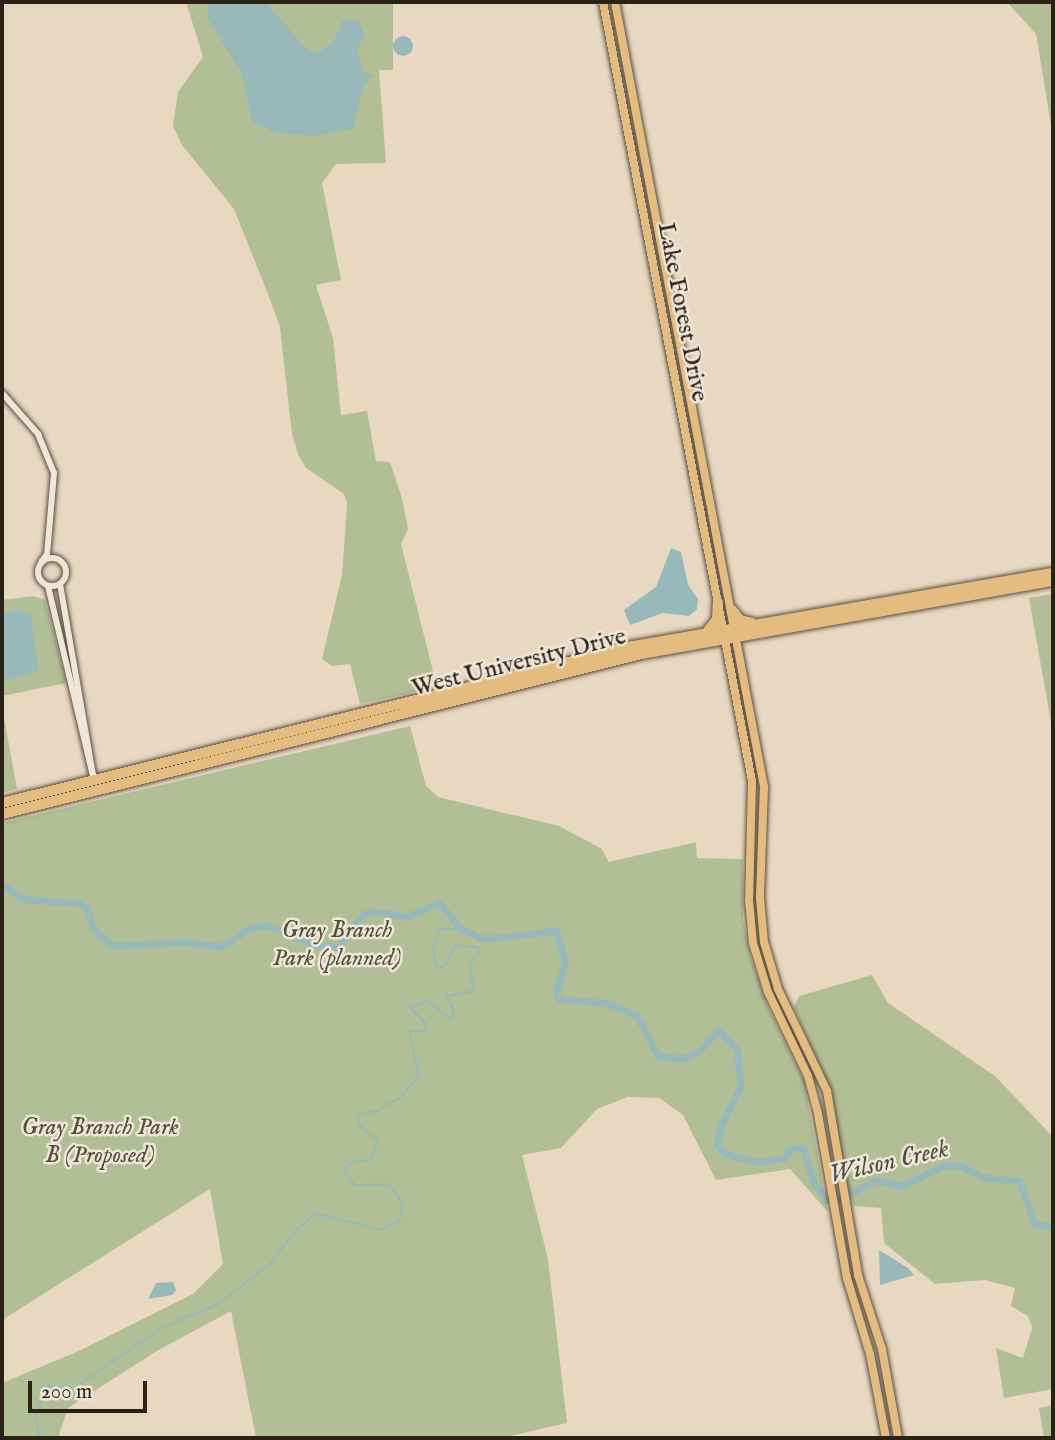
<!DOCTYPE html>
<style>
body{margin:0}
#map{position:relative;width:1055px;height:1440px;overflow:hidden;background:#e8d8c1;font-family:"IM FELL English",serif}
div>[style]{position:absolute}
.green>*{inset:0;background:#b2bf96}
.water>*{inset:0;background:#99b8b9}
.round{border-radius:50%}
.stream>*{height:2px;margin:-1px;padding:0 1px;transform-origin:1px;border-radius:1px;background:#99b8b9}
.river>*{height:7px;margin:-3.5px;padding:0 3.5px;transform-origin:3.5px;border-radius:3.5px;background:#99b8b9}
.roads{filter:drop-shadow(0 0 2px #5a4f42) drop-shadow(0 0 2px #5a4f42)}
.minor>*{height:6px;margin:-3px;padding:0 3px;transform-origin:3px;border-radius:3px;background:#f0e6d7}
.minor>.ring{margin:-3px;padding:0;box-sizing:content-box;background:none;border:6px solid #f0e6d7;border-radius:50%}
.major>*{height:8px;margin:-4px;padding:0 4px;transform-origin:4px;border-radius:4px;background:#e4bc80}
.highway>*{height:10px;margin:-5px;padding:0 5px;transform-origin:5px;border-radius:5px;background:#e4bc80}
span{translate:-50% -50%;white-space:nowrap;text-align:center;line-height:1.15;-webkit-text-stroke:5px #f0e6d7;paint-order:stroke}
.street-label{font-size:24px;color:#2b2117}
.park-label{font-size:24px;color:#54503d;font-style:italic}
.water-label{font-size:26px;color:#4c4e48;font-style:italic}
.frame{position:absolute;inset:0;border:4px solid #2b2117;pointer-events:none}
.scale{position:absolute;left:28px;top:1381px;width:119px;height:32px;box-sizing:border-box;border:4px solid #2b2117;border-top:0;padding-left:9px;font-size:21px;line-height:24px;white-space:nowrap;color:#2b2117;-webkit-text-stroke:5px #f0e6d7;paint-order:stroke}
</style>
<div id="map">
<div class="green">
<div style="clip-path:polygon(186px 2px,393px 2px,393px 70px,379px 70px,386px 163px,336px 164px,322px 183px,341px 280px,316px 285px,333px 338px,341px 415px,367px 411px,376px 461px,390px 462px,402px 498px,408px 529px,401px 544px,437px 687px,360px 704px,350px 664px,332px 666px,322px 659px,342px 575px,347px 504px,344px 494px,306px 468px,298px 454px,292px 434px,280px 328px,270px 299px,234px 209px,182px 145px,173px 126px,178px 92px,203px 57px)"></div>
<div style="clip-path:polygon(1007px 2px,1053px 2px,1053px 137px,1036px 34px)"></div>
<div style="clip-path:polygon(1053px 594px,1053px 734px,1029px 598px)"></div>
<div style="clip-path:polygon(33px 596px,45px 600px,66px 683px,2px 696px,2px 600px)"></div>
<div style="clip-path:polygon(2px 707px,17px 789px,2px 793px)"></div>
<div style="clip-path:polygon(410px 726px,426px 786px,438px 797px,559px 826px,602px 849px,609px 862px,696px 842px,697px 858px,743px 859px,743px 920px,750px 956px,768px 1007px,804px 1081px,828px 1212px,790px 1169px,716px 1180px,683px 1115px,659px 1098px,628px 1097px,597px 1109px,561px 1148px,522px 1155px,548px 1259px,567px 1423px,501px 1438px,256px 1438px,231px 1311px,155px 1352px,68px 1408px,58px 1438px,2px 1438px,2px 1383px,79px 1351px,193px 1294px,223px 1264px,210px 1189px,2px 1320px,2px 823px)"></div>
<div style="clip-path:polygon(872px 975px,888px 1003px,995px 1076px,1053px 1137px,1053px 1389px,1004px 1398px,996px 1348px,1023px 1358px,1032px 1328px,1028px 1316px,1011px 1306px,1015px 1288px,985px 1280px,935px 1284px,884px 1243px,881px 1208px,854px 1206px,849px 1195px,826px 1083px,794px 1007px,799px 996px)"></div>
<div style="clip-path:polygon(1053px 1405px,1053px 1438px,1044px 1438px,1039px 1408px)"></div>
</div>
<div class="water">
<div style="clip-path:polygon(208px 2px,266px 2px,307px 50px,318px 53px,335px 40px,343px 20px,358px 20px,365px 35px,357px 50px,364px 73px,373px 75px,362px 89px,354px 128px,315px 136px,276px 133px,252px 122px,242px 74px,208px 19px)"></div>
<div class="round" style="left:393px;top:36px;width:20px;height:20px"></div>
<div style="clip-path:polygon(671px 548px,681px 552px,688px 585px,698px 599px,697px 609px,689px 616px,663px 613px,630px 625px,624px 610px,656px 587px)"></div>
<div style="clip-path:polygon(17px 610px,31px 615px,38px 670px,2px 682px,2px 613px)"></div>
<div style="clip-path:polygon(879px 1250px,908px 1268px,914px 1275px,880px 1285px)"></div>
<div style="clip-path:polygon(173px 1282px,176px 1290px,172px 1295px,148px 1299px,156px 1283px)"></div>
</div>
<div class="stream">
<div style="left:40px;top:1438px;width:22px;rotate:-103deg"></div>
<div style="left:35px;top:1417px;width:34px;rotate:-67deg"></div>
<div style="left:48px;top:1386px;width:24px;rotate:7deg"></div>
<div style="left:72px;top:1389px;width:112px;rotate:-34.1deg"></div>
<div style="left:165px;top:1326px;width:56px;rotate:-22deg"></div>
<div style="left:217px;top:1305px;width:67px;rotate:-37.7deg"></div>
<div style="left:270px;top:1264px;width:41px;rotate:-52.9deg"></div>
<div style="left:295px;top:1231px;width:22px;rotate:-39deg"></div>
<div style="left:312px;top:1217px;width:7px;rotate:-27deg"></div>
<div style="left:318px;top:1214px;width:65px;rotate:14.3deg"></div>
<div style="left:381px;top:1230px;width:20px;rotate:-27deg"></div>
<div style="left:399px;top:1221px;width:17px;rotate:-77deg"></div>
<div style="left:403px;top:1204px;width:24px;rotate:-125deg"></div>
<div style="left:389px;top:1184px;width:34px;rotate:178deg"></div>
<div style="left:355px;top:1185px;width:18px;rotate:-128deg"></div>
<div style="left:344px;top:1171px;width:10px;rotate:-53deg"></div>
<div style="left:350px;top:1163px;width:21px;rotate:-11deg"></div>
<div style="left:371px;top:1159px;width:13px;rotate:-67deg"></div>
<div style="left:376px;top:1147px;width:6px;rotate:-81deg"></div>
<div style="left:377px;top:1141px;width:25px;rotate:-137deg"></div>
<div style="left:359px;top:1124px;width:9px;rotate:-96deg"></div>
<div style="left:358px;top:1115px;width:22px;rotate:-13deg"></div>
<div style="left:379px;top:1110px;width:27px;rotate:-31deg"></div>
<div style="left:402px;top:1096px;width:27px;rotate:-51deg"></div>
<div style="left:419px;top:1075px;width:41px;rotate:-102.7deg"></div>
<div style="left:410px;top:1035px;width:4px;rotate:-76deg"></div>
<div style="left:411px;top:1031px;width:14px"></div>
<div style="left:425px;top:1031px;width:7px;rotate:-82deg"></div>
<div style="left:426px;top:1024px;width:22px;rotate:-133deg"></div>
<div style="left:411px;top:1008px;width:18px;rotate:-27deg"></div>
<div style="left:427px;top:1000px;width:31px;rotate:40deg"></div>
<div style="left:451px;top:1020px;width:9px;rotate:-72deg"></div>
<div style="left:454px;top:1011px;width:17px;rotate:-115deg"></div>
<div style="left:447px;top:996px;width:27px;rotate:-10deg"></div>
<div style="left:474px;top:991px;width:26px;rotate:-99deg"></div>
<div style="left:470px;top:965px;width:15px;rotate:-53deg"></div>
<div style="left:479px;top:953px;width:6px;rotate:-99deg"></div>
<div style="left:478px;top:947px;width:23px;rotate:-175deg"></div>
<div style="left:455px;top:945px;width:22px;rotate:114deg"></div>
<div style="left:446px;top:965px;width:9px;rotate:162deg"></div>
<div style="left:437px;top:968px;width:17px;rotate:-103deg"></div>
<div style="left:433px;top:951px;width:23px;rotate:-75deg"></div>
<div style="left:439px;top:929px;width:22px"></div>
</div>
<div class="river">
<div style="left:2px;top:884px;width:25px;rotate:37deg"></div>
<div style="left:22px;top:899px;width:58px;rotate:3.9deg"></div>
<div style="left:80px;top:903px;width:7px;rotate:34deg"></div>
<div style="left:86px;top:907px;width:23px;rotate:70deg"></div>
<div style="left:94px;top:929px;width:25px;rotate:43deg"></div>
<div style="left:112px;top:946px;width:72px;rotate:-3.2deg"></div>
<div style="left:184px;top:942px;width:36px;rotate:8deg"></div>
<div style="left:220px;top:947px;width:36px;rotate:-32deg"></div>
<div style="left:251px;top:928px;width:15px;rotate:-11deg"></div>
<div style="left:266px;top:925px;width:54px;rotate:21.8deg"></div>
<div style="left:316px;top:945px;width:23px;rotate:5deg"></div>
<div style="left:339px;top:947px;width:39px;rotate:-54deg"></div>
<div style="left:362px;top:915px;width:11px;rotate:-22deg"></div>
<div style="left:372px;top:911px;width:34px;rotate:10deg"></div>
<div style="left:405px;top:917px;width:37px;rotate:-22deg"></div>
<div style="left:439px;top:903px;width:34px;rotate:50deg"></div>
<div style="left:461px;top:929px;width:24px;rotate:24deg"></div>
<div style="left:483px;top:939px;width:73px;rotate:-6.3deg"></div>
<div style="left:556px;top:931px;width:33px;rotate:74deg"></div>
<div style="left:565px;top:963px;width:29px;rotate:108deg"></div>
<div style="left:556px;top:991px;width:9px;rotate:69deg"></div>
<div style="left:559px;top:999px;width:47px;rotate:4.9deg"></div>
<div style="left:606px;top:1003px;width:32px;rotate:22deg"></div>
<div style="left:636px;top:1015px;width:47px;rotate:61.8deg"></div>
<div style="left:658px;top:1056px;width:23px;rotate:7deg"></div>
<div style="left:681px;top:1059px;width:21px;rotate:-25deg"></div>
<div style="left:700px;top:1050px;width:27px;rotate:-48deg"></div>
<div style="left:718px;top:1030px;width:28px;rotate:46deg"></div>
<div style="left:737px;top:1050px;width:38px;rotate:85deg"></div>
<div style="left:740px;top:1088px;width:42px;rotate:117.2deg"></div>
<div style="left:721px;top:1125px;width:20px;rotate:101deg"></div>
<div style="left:717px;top:1145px;width:13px;rotate:45deg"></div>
<div style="left:726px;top:1154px;width:34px;rotate:14deg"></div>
<div style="left:759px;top:1162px;width:25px;rotate:-9deg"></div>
<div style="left:784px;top:1158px;width:11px;rotate:-56deg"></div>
<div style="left:790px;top:1149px;width:13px;rotate:-4deg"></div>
<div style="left:803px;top:1148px;width:37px;rotate:73deg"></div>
<div style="left:814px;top:1183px;width:21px;rotate:53deg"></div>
<div style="left:827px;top:1200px;width:11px"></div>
<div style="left:838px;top:1200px;width:44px;rotate:-27.1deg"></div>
<div style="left:877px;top:1180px;width:25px;rotate:14deg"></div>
<div style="left:901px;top:1186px;width:49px;rotate:-25.5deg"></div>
<div style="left:945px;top:1165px;width:16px;rotate:4deg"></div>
<div style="left:961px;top:1166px;width:28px;rotate:26deg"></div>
<div style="left:986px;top:1178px;width:33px;rotate:5deg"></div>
<div style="left:1019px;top:1181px;width:47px;rotate:70deg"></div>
<div style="left:1035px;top:1225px;width:18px;rotate:3deg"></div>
</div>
<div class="roads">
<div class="minor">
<div style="left:2px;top:393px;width:55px;rotate:48.7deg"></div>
<div style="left:38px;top:434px;width:42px;rotate:67.7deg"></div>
<div style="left:54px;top:473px;width:81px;rotate:94.9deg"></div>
<div style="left:47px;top:554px;width:9px;rotate:126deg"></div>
<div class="ring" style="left:38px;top:558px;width:22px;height:22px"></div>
<div style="left:60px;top:584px;width:199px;rotate:80.2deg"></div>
<div style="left:48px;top:586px;width:199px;rotate:76.7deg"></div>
</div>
<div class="major">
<div style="left:603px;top:2px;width:793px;rotate:79.17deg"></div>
<div style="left:752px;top:781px;width:119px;rotate:91.4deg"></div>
<div style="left:749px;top:900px;width:43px;rotate:84.7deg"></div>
<div style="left:753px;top:943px;width:51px;rotate:73deg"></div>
<div style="left:768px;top:992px;width:93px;rotate:64.5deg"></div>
<div style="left:808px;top:1076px;width:39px;rotate:75deg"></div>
<div style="left:818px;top:1114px;width:167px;rotate:80deg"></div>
<div style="left:847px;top:1278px;width:79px;rotate:73.2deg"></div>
<div style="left:870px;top:1354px;width:86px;rotate:79.2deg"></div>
<div style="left:615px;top:2px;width:799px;rotate:79.25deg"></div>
<div style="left:764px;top:787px;width:111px;rotate:92.1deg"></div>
<div style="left:760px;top:898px;width:44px;rotate:84.8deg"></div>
<div style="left:764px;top:942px;width:49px;rotate:73.4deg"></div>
<div style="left:778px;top:989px;width:113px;rotate:64.3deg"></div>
<div style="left:827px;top:1091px;width:187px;rotate:80.4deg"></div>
<div style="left:858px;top:1275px;width:78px;rotate:72deg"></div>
<div style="left:882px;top:1349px;width:90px;rotate:79.8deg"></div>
</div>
<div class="highway">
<div style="left:732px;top:610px;width:13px;rotate:51deg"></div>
<div style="left:740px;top:620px;width:12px;rotate:14deg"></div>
<div style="left:707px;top:632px;width:16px;rotate:-52deg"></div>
<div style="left:717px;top:619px;width:17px;rotate:-87deg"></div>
<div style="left:2px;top:803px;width:650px;rotate:-13.97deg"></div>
<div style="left:633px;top:646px;width:426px;rotate:-9.9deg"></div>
<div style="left:2px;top:814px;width:660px;rotate:-14.04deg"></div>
<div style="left:642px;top:654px;width:417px;rotate:-10.1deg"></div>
</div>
</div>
<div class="street-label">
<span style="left:682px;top:312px;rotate:79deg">Lake Forest Drive</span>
<span style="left:519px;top:663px;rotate:-14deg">West University Drive</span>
</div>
<div class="park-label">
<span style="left:337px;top:945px">Gray Branch<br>Park (planned)</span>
<span style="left:100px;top:1142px">Gray Branch Park<br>B (Proposed)</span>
</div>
<div class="water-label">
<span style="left:889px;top:1162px;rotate:-13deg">Wilson Creek</span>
</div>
<div class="frame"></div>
<div class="scale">200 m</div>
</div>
